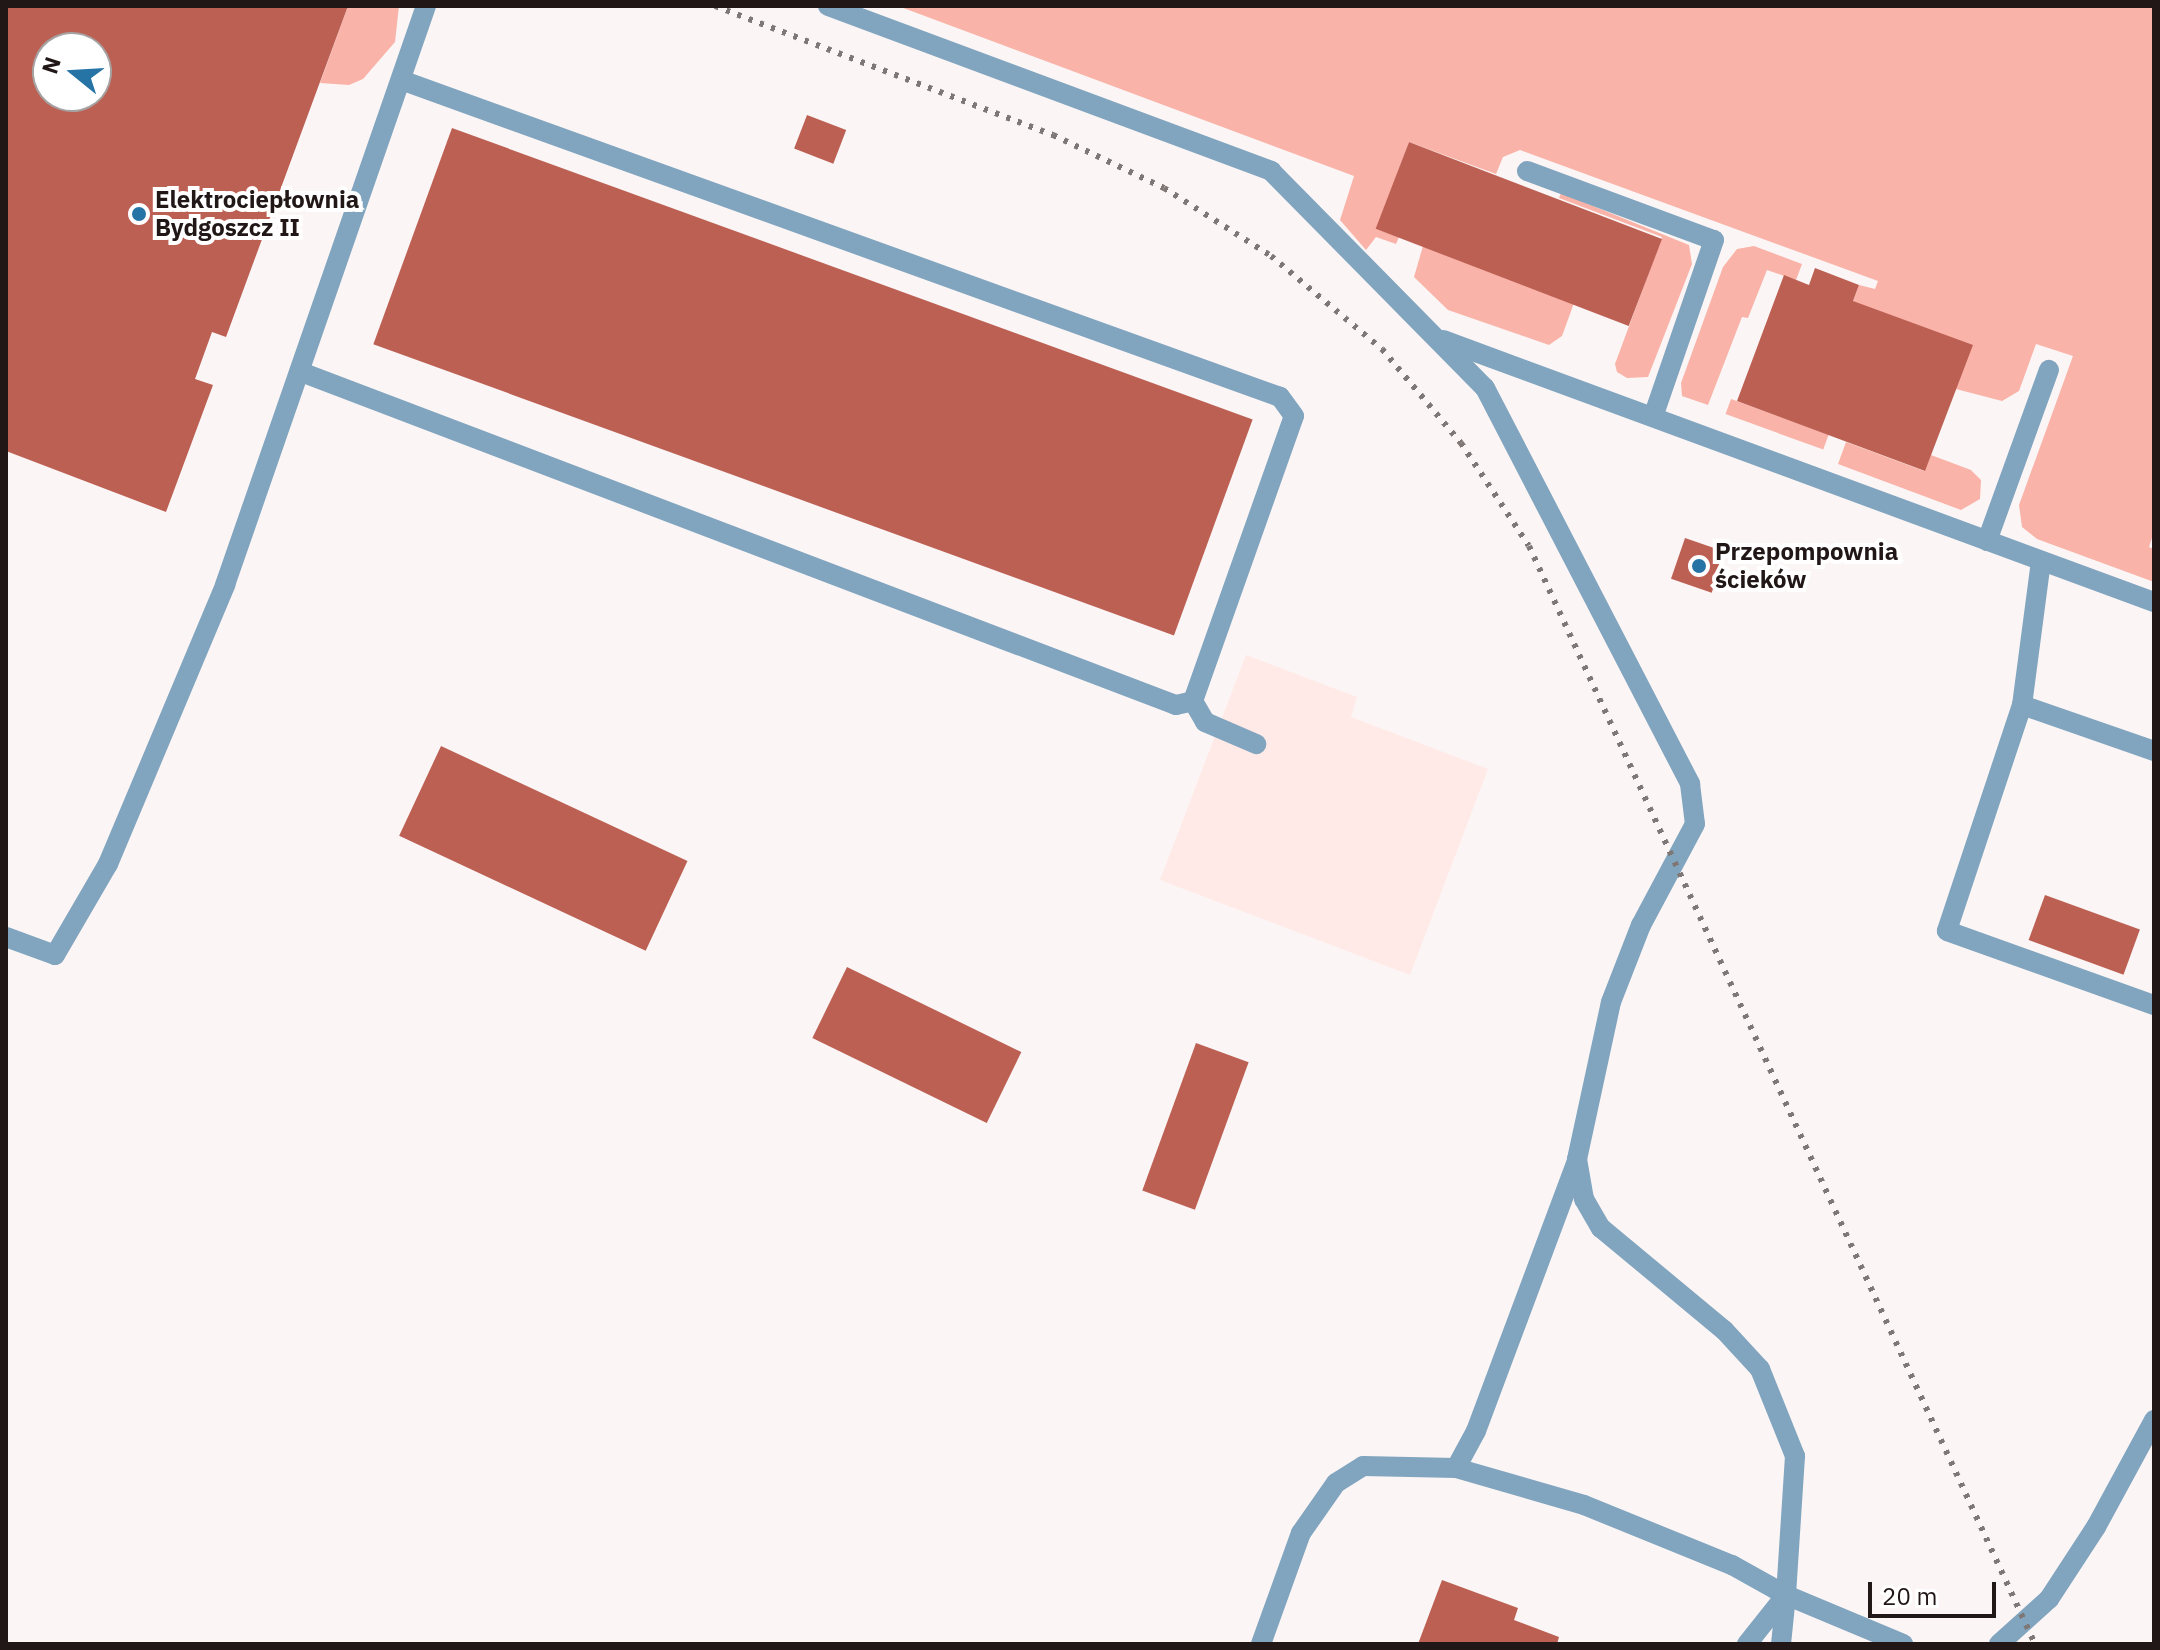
<!DOCTYPE html>
<meta charset="utf-8">
<style>
body{margin:0}
#map{position:relative;width:2160px;height:1650px;overflow:hidden;background:#fbf6f5;font-family:"IBM Plex Sans",sans-serif}
div>[style]{position:absolute}
.built>*{inset:0;background:#ffeae7}
.green>*{inset:0;background:#fab3a8;transform-origin:0 0}
.building>*{inset:0;background:#bd6054;transform-origin:0 0}
.service>*{height:20px;margin:-10px;padding:0 10px;transform-origin:10px;border-radius:10px;background:#81a4bf}
.rail>*{height:6px;margin-top:-3px;transform-origin:0;background:repeating-linear-gradient(90deg,#7e7776 0 4px,transparent 0 12px)}
.dots>*{width:22px;height:22px;translate:-50% -50%;box-sizing:border-box;border:4px solid #fff;border-radius:50%}
span{translate:-50% -50%;white-space:nowrap;text-align:center;line-height:1.15;-webkit-text-stroke:8px #fff;paint-order:stroke}
.poi-label{font-size:24px;color:#201716;font-weight:700}
.left{translate:0 -50%;text-align:left}
.frame{position:absolute;inset:0;border:8px solid #201716;pointer-events:none}
.north{position:absolute;left:32px;top:32px;width:80px;height:80px;box-sizing:border-box;background:#fff;border:2px solid #a6a2a2;border-radius:50%;rotate:288deg;font-size:22px;font-weight:700;line-height:32px;text-align:center;color:#201716}
.north::after{content:'';display:block;margin:auto;width:28px;height:36px;background:#2673a6;clip-path:polygon(50% 0,100% 100%,50% 72%,0 100%)}
.scale{position:absolute;left:1868px;top:1582px;width:128px;height:36px;box-sizing:border-box;border:4px solid #201716;border-top:0;padding-left:10px;font-size:24px;line-height:28px;white-space:nowrap;color:#201716;-webkit-text-stroke:6px #fff;paint-order:stroke}
</style>
<div id="map">
<div class="built">
<div style="clip-path:polygon(1246px 655px,1357px 697px,1351px 717px,1488px 769px,1410px 975px,1160px 880px)"></div>
</div>
<div class="green">
<div style="clip-path:polygon(348px 6px,399px 6px,395px 42px,363px 79px,349px 85px,320px 83px)"></div>
<div style="clip-path:polygon(898px 6px,2154px 6px,2154px 532px,2149px 547px,2154px 549px,2154px 582px,2037px 539px,2022px 527px,2019px 505px,2073px 356px,2036px 344px,2019px 391px,2002px 401px,1956px 389px,1853px 301px,1859px 285px,1875px 289px,1878px 281px,1520px 150px,1503px 157px,1496px 174px,1409px 142px,1377px 229px,1399px 237px,1396px 244px,1376px 237px,1366px 250px,1340px 220px,1354px 176px)"></div>
<div style="clip-path:polygon(1561px 193px,1689px 245px,1692px 264px,1648px 377px,1627px 378px,1617px 372px,1615px 364px,1662px 237px,1559px 198px)"></div>
<div style="clip-path:polygon(1423px 246px,1574px 303px,1562px 336px,1549px 345px,1448px 310px,1414px 277px)"></div>
<div style="clip-path:polygon(1754px 246px,1802px 264px,1796px 280px,1767px 270px,1748px 318px,1742px 317px,1708px 405px,1682px 396px,1681px 383px,1723px 267px,1737px 249px)"></div>
<div style="left:1731px;top:399px;width:104px;height:16px;rotate:20deg"></div>
<div style="clip-path:polygon(1846px 442px,1924px 471px,1931px 455px,1971px 470px,1981px 480px,1980px 499px,1961px 510px,1838px 464px)"></div>
</div>
<div class="building">
<div style="clip-path:polygon(evenodd,6px 6px,348px 6px,226px 337px,212px 332px,195px 379px,213px 385px,166px 512px,6px 451px,6px 6px,48px 48px,96px 48px,96px 96px,48px 96px,48px 48px)"></div>
<div style="left:807px;top:115px;width:42px;height:36px;rotate:21deg"></div>
<div style="left:452px;top:128px;width:852px;height:230px;rotate:20deg"></div>
<div style="left:1409px;top:142px;width:271px;height:93px;rotate:21deg"></div>
<div style="clip-path:polygon(1815px 268px,1859px 285px,1853px 301px,1973px 345px,1925px 471px,1737px 401px,1784px 275px,1809px 285px)"></div>
<div style="left:1685px;top:538px;width:43px;height:43px;rotate:19deg"></div>
<div style="left:441px;top:746px;width:272px;height:99px;rotate:25deg"></div>
<div style="left:2045px;top:895px;width:101px;height:48px;rotate:20deg"></div>
<div style="left:847px;top:967px;width:194px;height:79px;rotate:26deg"></div>
<div style="left:1196px;top:1043px;width:56px;height:157px;rotate:20deg"></div>
<div style="clip-path:polygon(1442px 1580px,1518px 1608px,1514px 1620px,1559px 1637px,1557px 1644px,1418px 1644px)"></div>
</div>
<div class="service">
<div style="left:828px;top:6px;width:473px;rotate:20.4deg"></div>
<div style="left:1271px;top:171px;width:305px;rotate:45.4deg"></div>
<div style="left:1485px;top:388px;width:446px;rotate:62.6deg"></div>
<div style="left:1690px;top:784px;width:40px;rotate:82.9deg"></div>
<div style="left:1695px;top:824px;width:115px;rotate:118.1deg"></div>
<div style="left:1641px;top:925px;width:83px;rotate:111.3deg"></div>
<div style="left:1611px;top:1002px;width:161px;rotate:102.2deg"></div>
<div style="left:1577px;top:1159px;width:41px;rotate:80.1deg"></div>
<div style="left:1584px;top:1199px;width:34px;rotate:60deg"></div>
<div style="left:1601px;top:1228px;width:160px;rotate:39.7deg"></div>
<div style="left:1724px;top:1330px;width:53px;rotate:47.3deg"></div>
<div style="left:1760px;top:1369px;width:94px;rotate:68.1deg"></div>
<div style="left:1795px;top:1456px;width:139px;rotate:93.7deg"></div>
<div style="left:1786px;top:1595px;width:127px;rotate:22.7deg"></div>
<div style="left:1527px;top:171px;width:199px;rotate:20.3deg"></div>
<div style="left:1714px;top:240px;width:187px;rotate:109deg"></div>
<div style="left:1443px;top:340px;width:758px;rotate:20.23deg"></div>
<div style="left:301px;top:372px;width:936px;rotate:20.84deg"></div>
<div style="left:1176px;top:705px;width:17px;rotate:-13deg"></div>
<div style="left:1193px;top:701px;width:302px;rotate:-70.5deg"></div>
<div style="left:1294px;top:416px;width:24px;rotate:-126deg"></div>
<div style="left:1280px;top:397px;width:934px;rotate:-160.17deg"></div>
<div style="left:1987px;top:541px;width:182px;rotate:-70.1deg"></div>
<div style="left:2041px;top:561px;width:145px;rotate:97.5deg"></div>
<div style="left:2022px;top:705px;width:238px;rotate:108.4deg"></div>
<div style="left:1947px;top:931px;width:220px;rotate:19.7deg"></div>
<div style="left:1193px;top:701px;width:24px;rotate:60deg"></div>
<div style="left:1205px;top:722px;width:56px;rotate:23.3deg"></div>
<div style="left:2022px;top:705px;width:140px;rotate:19.2deg"></div>
<div style="left:6px;top:937px;width:52px;rotate:20.2deg"></div>
<div style="left:55px;top:955px;width:105px;rotate:-59.8deg"></div>
<div style="left:108px;top:864px;width:303px;rotate:-67.2deg"></div>
<div style="left:225px;top:585px;width:613px;rotate:-70.86deg"></div>
<div style="left:1456px;top:1468px;width:133px;rotate:16.1deg"></div>
<div style="left:1584px;top:1505px;width:160px;rotate:22.1deg"></div>
<div style="left:1732px;top:1565px;width:62px;rotate:29.1deg"></div>
<div style="left:1786px;top:1595px;width:49px;rotate:95.8deg"></div>
<div style="left:1261px;top:1644px;width:118px;rotate:-70.2deg"></div>
<div style="left:1301px;top:1533px;width:61px;rotate:-55deg"></div>
<div style="left:1336px;top:1483px;width:32px;rotate:-32deg"></div>
<div style="left:1363px;top:1466px;width:93px;rotate:1.2deg"></div>
<div style="left:1456px;top:1468px;width:42px;rotate:-61.6deg"></div>
<div style="left:1476px;top:1431px;width:286px;rotate:-69.5deg"></div>
<div style="left:1747px;top:1644px;width:63px;rotate:-51.5deg"></div>
<div style="left:1999px;top:1644px;width:67px;rotate:-42deg"></div>
<div style="left:2049px;top:1599px;width:86px;rotate:-56.9deg"></div>
<div style="left:2096px;top:1527px;width:122px;rotate:-61.5deg"></div>
</div>
<div class="rail">
<div style="left:715px;top:6px;width:362px;rotate:20.9deg"></div>
<div style="left:1053px;top:135px;width:123px;rotate:25.5deg"></div>
<div style="left:1164px;top:188px;width:127px;rotate:32.4deg"></div>
<div style="left:1271px;top:256px;width:145px;rotate:40deg"></div>
<div style="left:1382px;top:349px;width:123px;rotate:50deg"></div>
<div style="left:1461px;top:443px;width:123px;rotate:56.6deg"></div>
<div style="left:1529px;top:546px;width:1209px;rotate:65.26deg"></div>
</div>
<div class="dots">
<div style="left:139px;top:214px;background:#2673a6"></div>
<div style="left:1699px;top:566px;background:#2673a6"></div>
</div>
<div class="poi-label">
<span class="left" style="left:155px;top:214px">Elektrociepłownia<br>Bydgoszcz II</span>
<span class="left" style="left:1715px;top:566px">Przepompownia<br>ścieków</span>
</div>
<div class="frame"></div>
<div class="north">N</div>
<div class="scale">20 m</div>
</div>
